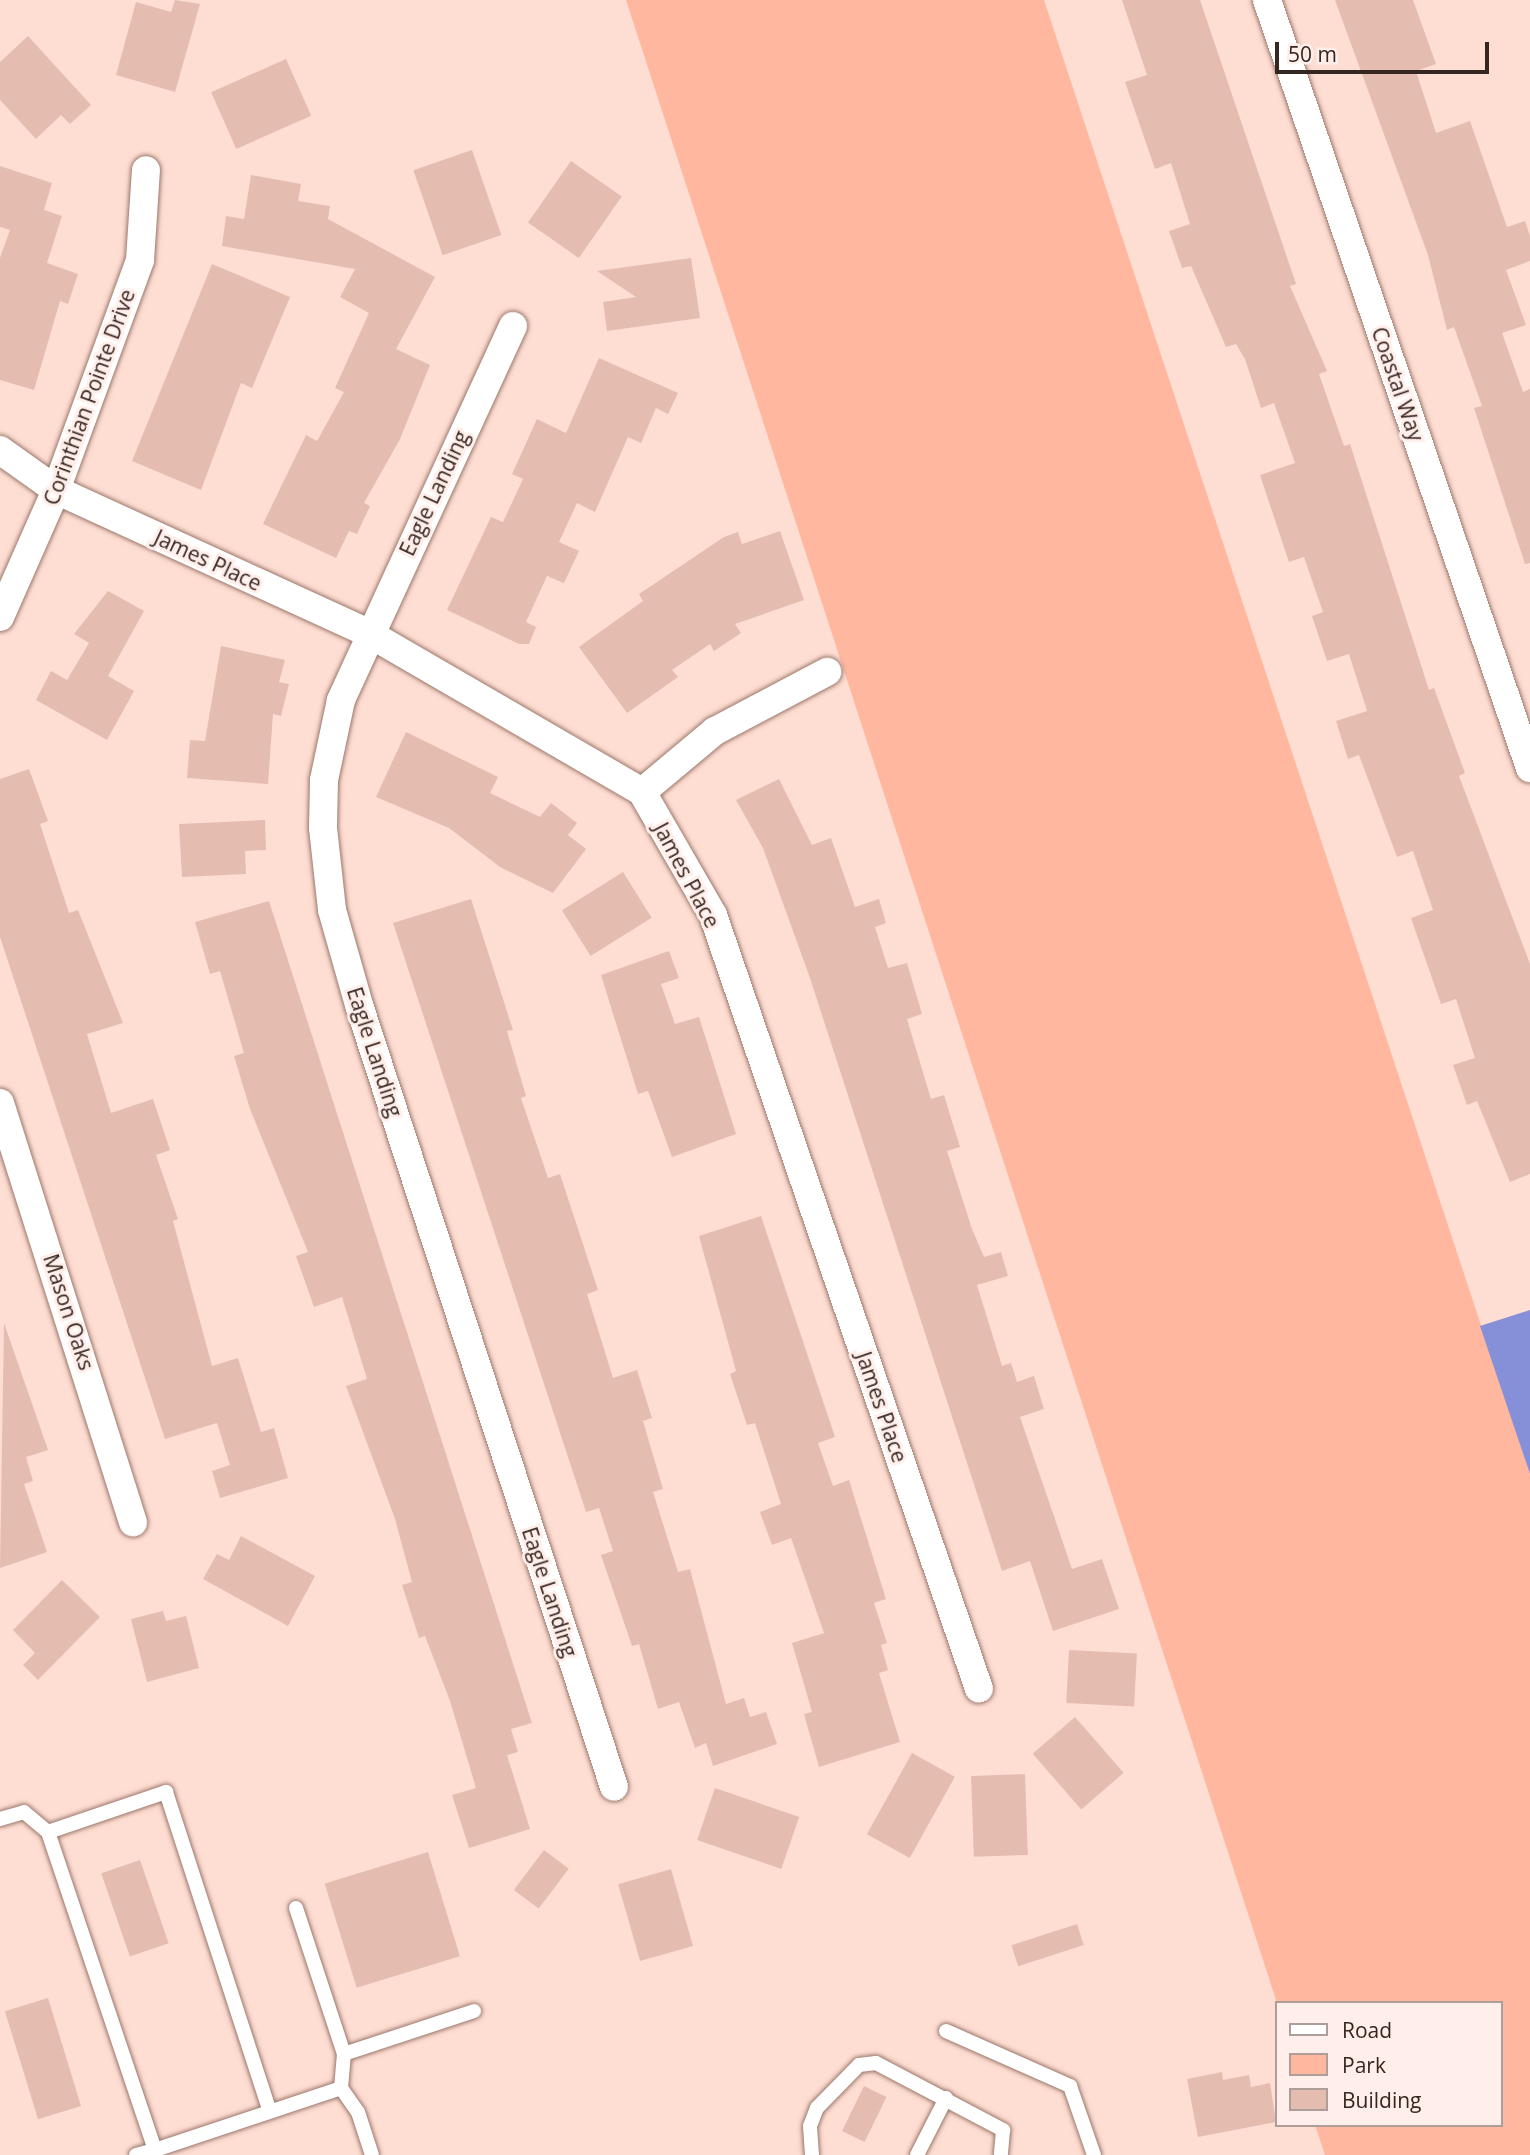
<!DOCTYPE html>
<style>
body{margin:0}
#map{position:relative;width:1530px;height:2155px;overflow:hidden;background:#feddd2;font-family:"Open Sans",sans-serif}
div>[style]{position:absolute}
.green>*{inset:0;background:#ffb7a0}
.water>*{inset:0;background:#8690d8}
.building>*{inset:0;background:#e5bdb0;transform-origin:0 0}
.roads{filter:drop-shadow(0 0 2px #9b776b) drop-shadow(0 0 2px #9b776b)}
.service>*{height:14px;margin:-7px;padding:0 7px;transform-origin:7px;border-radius:7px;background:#fff}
.minor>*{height:28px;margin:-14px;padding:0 14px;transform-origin:14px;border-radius:14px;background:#fff}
span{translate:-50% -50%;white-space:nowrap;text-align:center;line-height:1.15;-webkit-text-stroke:6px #ffeee9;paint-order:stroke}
.street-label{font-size:21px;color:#352621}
.legend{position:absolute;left:1275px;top:2001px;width:228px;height:126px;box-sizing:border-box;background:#ffeee9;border:2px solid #ae9e99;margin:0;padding:9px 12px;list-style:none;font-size:21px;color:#352621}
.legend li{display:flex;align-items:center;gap:14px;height:35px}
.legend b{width:35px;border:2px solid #ae9e99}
.scale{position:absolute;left:1275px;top:42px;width:214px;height:32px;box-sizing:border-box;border:4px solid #352621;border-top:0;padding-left:9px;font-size:21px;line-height:24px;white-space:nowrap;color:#352621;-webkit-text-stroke:5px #ffeee9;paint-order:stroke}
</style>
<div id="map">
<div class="green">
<div style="clip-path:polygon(626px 0,1044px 0,1530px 1474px,1530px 2155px,1325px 2155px,1315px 2125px,1500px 2125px,1500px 2003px,1277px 2003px)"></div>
</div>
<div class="water">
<div style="clip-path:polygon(1530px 1310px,1530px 1474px,1480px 1326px)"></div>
</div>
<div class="building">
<div style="clip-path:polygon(175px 0,200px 4px,175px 92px,116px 75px,136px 2px,171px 12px)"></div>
<div style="clip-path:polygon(1122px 0,1200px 0,1296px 284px,1290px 286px,1327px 371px,1319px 374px,1344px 446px,1350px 444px,1429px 690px,1434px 688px,1465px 773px,1459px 776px,1530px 964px,1530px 1174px,1510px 1182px,1477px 1101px,1467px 1105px,1453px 1065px,1475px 1058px,1456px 999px,1441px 1004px,1411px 918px,1433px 910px,1413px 851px,1397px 857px,1359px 755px,1348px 759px,1336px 721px,1367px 711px,1349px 654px,1327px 661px,1312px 616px,1323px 612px,1304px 557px,1289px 562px,1260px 475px,1295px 463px,1274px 403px,1261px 408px,1245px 359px,1236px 344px,1226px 347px,1191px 266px,1182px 268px,1169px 231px,1190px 224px,1171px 163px,1155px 169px,1125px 82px,1147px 75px)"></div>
<div style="clip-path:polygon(1335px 0,1413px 0,1436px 64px,1416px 71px,1436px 133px,1470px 121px,1507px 227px,1525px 221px,1530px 236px,1530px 261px,1506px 270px,1526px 325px,1502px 333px,1523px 392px,1530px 389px,1530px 563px,1525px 564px,1474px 408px,1482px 406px,1454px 327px,1447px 330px,1428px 255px)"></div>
<div style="clip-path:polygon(28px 36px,91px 105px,70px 124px,61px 115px,36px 139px,0 100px,0 62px)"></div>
<div style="left:286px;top:59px;width:62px;height:82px;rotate:66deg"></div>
<div style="left:472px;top:150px;width:90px;height:62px;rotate:71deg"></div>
<div style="left:571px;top:161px;width:62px;height:75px;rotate:35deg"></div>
<div style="clip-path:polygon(0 166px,52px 183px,44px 210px,62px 216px,47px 263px,78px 274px,68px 304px,60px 301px,34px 390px,0 380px,0 258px,10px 230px,0 227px)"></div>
<div style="clip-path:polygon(251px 175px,301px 184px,298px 201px,330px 206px,328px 219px,435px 277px,396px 349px,430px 365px,400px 439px,364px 503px,370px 506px,357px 534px,349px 531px,336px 558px,263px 524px,306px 435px,317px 441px,344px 392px,335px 388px,369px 313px,340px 297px,355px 269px,222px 246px,226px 216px,244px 219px)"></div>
<div style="clip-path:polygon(691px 258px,700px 318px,607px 331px,603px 302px,636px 297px,597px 271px)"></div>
<div style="clip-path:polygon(212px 264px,290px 297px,252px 388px,241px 383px,201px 490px,132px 461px)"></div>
<div style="clip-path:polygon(599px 358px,678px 393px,668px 414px,656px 408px,641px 443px,628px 437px,595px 512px,577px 503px,559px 542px,579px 551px,564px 583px,547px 576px,526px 622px,536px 627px,529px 644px,519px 644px,447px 610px,491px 517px,503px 522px,523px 479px,512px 474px,537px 419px,566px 433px)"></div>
<div style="clip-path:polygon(780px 531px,804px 600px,735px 624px,741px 633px,714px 651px,710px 644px,672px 670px,678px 677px,627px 713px,579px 647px,643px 601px,639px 594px,724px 537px,738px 532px,742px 544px)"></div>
<div style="clip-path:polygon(108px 591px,144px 611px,108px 676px,134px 691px,107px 740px,36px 700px,51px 671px,67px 680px,89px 643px,74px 634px)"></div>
<div style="clip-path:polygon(221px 646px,285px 660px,279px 682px,289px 684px,281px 716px,273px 714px,268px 784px,187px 778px,190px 740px,205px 741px)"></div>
<div style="clip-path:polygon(406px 732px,498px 777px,490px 793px,540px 817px,551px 803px,577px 823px,568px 835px,586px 849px,553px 893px,500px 867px,449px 828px,376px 797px)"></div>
<div style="clip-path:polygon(29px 769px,48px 821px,40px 824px,69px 913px,78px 910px,123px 1023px,87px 1034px,111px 1113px,153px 1099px,170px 1150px,156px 1155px,178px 1219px,173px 1221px,212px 1366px,238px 1358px,261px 1432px,274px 1428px,288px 1478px,220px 1498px,212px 1471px,230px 1465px,217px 1423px,165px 1439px,0 937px,0 779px)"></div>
<div style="clip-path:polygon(779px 779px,812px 845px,831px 838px,855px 907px,879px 899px,886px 923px,875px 927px,888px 968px,907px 963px,922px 1014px,907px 1019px,931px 1099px,944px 1095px,960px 1147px,947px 1151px,972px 1229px,984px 1257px,1001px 1252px,1008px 1276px,977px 1285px,1002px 1366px,1011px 1363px,1017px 1382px,1034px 1376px,1044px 1409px,1020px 1417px,1072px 1569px,1102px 1559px,1119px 1609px,1053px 1631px,1030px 1561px,1002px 1571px,810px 978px,763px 848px,736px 800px)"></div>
<div style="clip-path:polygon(265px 820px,266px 850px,245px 851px,246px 874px,182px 877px,179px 824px)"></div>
<div style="left:623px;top:872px;width:54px;height:72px;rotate:58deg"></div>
<div style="clip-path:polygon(471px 899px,513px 1030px,507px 1031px,526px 1096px,521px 1098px,548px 1178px,560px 1174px,598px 1290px,587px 1294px,613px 1378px,637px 1370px,652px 1418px,643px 1421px,663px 1489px,653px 1492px,678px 1572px,690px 1569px,726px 1704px,744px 1698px,750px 1717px,766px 1712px,777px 1744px,713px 1766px,706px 1743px,695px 1748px,679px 1702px,658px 1709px,639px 1644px,632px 1646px,601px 1555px,613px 1551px,599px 1508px,586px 1512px,393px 923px)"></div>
<div style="clip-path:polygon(269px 901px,532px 1723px,511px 1729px,518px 1752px,507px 1755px,530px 1829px,469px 1848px,452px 1795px,476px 1788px,450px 1701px,425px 1636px,419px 1638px,402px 1585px,412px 1582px,395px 1519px,346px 1386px,367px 1379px,342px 1297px,314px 1307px,296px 1256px,308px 1252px,250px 1109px,234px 1056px,244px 1053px,220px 971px,210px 974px,195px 922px)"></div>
<div style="clip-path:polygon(669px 951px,679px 978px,661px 984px,675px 1024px,699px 1017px,736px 1134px,672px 1157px,648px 1091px,638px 1094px,601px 975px)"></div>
<div style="clip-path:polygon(761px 1216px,835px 1437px,818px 1443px,833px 1486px,849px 1480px,886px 1599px,874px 1603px,887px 1643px,881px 1645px,888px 1670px,879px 1673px,900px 1742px,819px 1767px,804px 1714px,812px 1712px,792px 1643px,824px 1633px,791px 1538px,772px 1545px,760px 1512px,781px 1504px,755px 1423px,747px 1425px,730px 1374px,736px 1371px,699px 1236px)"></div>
<div style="clip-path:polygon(4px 1323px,48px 1450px,26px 1457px,33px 1481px,24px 1484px,47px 1552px,0 1568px)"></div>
<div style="clip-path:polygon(241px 1536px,315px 1576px,288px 1626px,203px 1579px,217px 1554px,229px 1560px)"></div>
<div style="clip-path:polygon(62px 1580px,100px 1617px,38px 1680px,23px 1665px,35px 1653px,13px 1630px)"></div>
<div style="clip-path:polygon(163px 1611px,166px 1621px,186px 1616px,199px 1668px,147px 1682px,131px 1619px)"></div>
<div style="left:1069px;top:1650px;width:68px;height:53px;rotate:3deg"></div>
<div style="left:1075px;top:1717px;width:74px;height:56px;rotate:49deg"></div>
<div style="left:912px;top:1753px;width:49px;height:93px;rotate:29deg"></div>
<div style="left:1025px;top:1774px;width:81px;height:54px;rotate:88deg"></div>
<div style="left:715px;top:1788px;width:89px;height:55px;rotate:19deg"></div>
<div style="left:544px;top:1850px;width:31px;height:50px;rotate:37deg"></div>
<div style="left:428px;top:1852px;width:109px;height:108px;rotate:73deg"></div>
<div style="left:140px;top:1860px;width:88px;height:41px;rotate:71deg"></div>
<div style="left:671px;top:1869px;width:80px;height:55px;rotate:74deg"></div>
<div style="left:1077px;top:1924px;width:22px;height:69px;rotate:72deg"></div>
<div style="left:48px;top:1998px;width:113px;height:45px;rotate:73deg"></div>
<div style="clip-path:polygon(1222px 2072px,1223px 2080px,1249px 2075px,1251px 2087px,1270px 2083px,1276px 2122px,1198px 2137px,1187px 2079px)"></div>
<div style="left:864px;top:2086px;width:25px;height:50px;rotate:26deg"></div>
</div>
<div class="roads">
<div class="service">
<div style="left:0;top:1819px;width:25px;rotate:-16deg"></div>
<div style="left:24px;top:1812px;width:31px;rotate:40deg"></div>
<div style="left:48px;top:1832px;width:336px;rotate:71.4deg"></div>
<div style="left:155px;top:2150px;width:196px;rotate:-18.4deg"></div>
<div style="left:341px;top:2088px;width:29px;rotate:55deg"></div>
<div style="left:358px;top:2112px;width:45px;rotate:72deg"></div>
<div style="left:48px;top:1832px;width:125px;rotate:-18.7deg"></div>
<div style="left:166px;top:1792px;width:336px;rotate:72deg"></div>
<div style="left:296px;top:1908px;width:154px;rotate:71.8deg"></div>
<div style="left:946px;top:2031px;width:136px;rotate:23.9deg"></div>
<div style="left:1070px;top:2086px;width:73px;rotate:70.8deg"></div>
<div style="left:341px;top:2088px;width:34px;rotate:-85deg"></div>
<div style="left:344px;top:2054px;width:137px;rotate:-18.3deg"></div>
<div style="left:136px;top:2155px;width:20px;rotate:-15deg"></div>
<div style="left:812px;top:2155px;width:29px;rotate:-94deg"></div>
<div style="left:810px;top:2126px;width:19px;rotate:-69deg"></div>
<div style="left:817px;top:2108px;width:60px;rotate:-45.7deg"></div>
<div style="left:859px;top:2065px;width:17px;rotate:-7deg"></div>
<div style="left:876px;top:2063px;width:144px;rotate:27.8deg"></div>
<div style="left:1003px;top:2130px;width:25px;rotate:95deg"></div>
<div style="left:917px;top:2155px;width:64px;rotate:-63deg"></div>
</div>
<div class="minor">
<div style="left:1267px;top:0;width:812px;rotate:71.1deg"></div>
<div style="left:513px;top:326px;width:412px;rotate:114.7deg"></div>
<div style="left:341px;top:700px;width:82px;rotate:102deg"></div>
<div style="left:324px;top:780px;width:48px;rotate:91.2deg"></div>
<div style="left:323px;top:828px;width:82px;rotate:83.7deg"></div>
<div style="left:332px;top:910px;width:102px;rotate:74.1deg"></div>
<div style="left:360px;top:1008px;width:819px;rotate:71.94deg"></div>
<div style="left:0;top:450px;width:69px;rotate:35.5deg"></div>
<div style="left:56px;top:490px;width:343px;rotate:24.6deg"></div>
<div style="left:368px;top:633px;width:317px;rotate:30.1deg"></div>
<div style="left:642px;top:792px;width:142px;rotate:60deg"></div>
<div style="left:713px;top:915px;width:818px;rotate:71.03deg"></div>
<div style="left:0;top:617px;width:139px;rotate:-66.2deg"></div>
<div style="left:56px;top:490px;width:245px;rotate:-69.9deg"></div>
<div style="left:140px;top:260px;width:90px;rotate:-86.2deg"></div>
<div style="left:642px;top:792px;width:95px;rotate:-39.9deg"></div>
<div style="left:715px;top:731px;width:127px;rotate:-27.8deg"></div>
<div style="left:0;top:1103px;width:440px;rotate:72.4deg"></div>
</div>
</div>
<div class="street-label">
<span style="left:1398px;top:384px;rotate:71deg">Coastal Way</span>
<span style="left:89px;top:397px;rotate:-70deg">Corinthian Pointe Drive</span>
<span style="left:434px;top:493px;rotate:-65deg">Eagle Landing</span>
<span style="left:208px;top:560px;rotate:25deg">James Place</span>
<span style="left:687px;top:875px;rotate:62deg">James Place</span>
<span style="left:375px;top:1052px;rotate:72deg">Eagle Landing</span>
<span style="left:69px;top:1312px;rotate:72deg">Mason Oaks</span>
<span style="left:882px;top:1407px;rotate:71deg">James Place</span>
<span style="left:550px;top:1592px;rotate:72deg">Eagle Landing</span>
</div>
<ul class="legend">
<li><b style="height:9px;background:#fff"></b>Road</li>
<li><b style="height:19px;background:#ffb7a0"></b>Park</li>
<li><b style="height:19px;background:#e5bdb0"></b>Building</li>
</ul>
<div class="scale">50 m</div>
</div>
